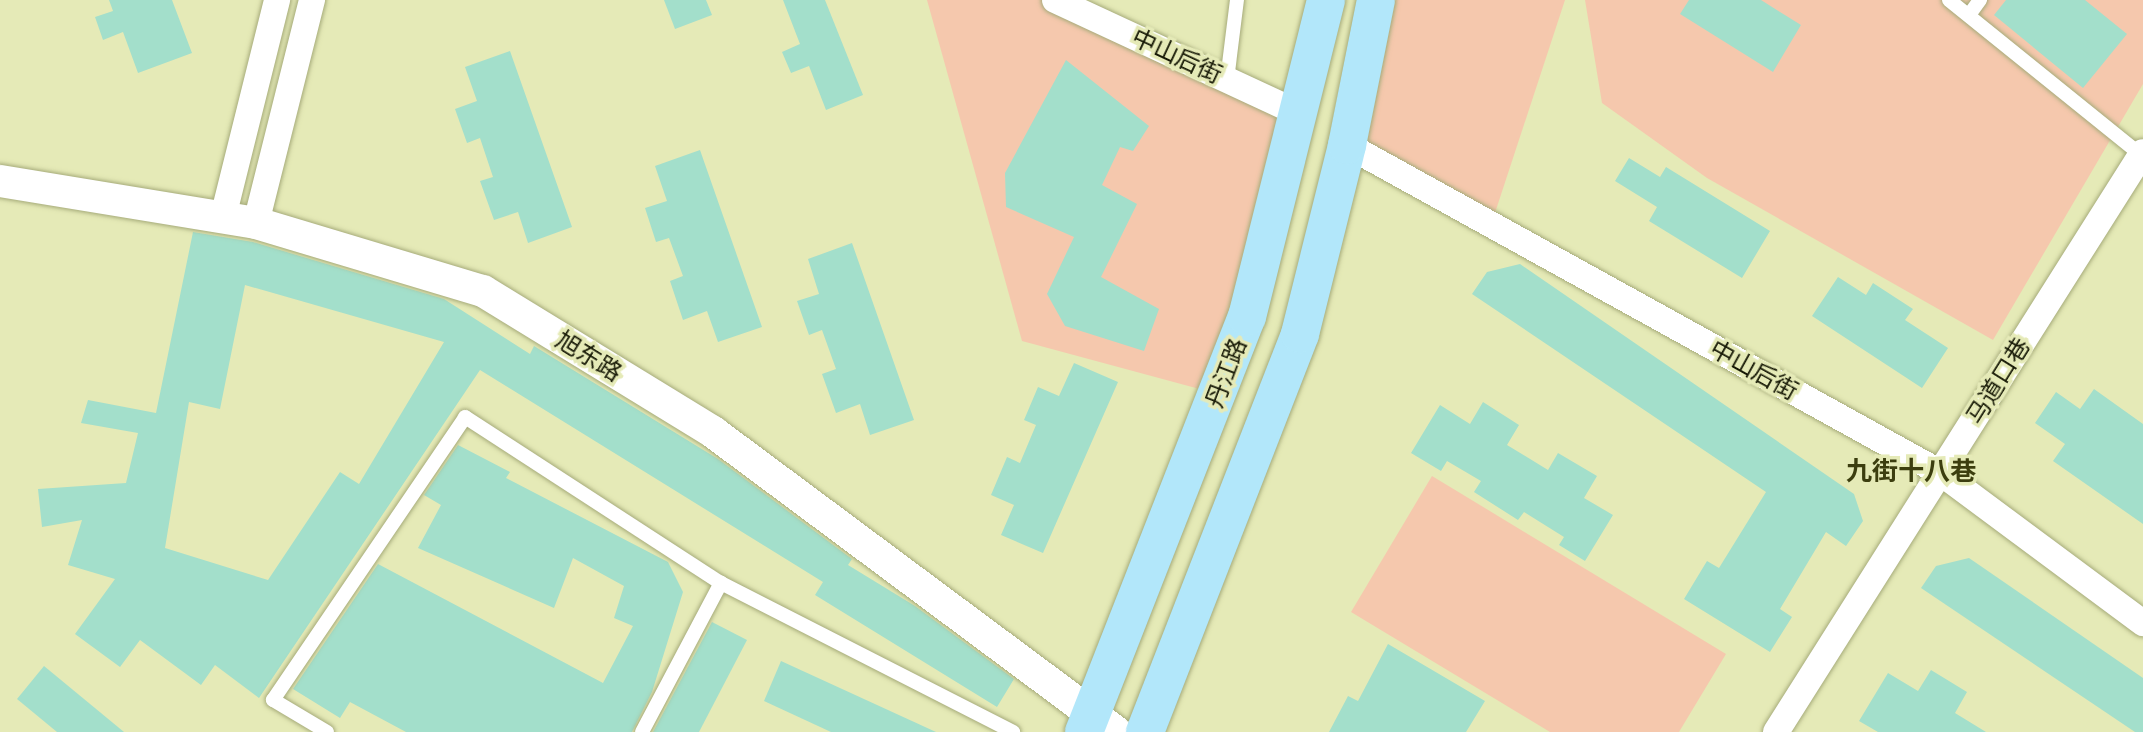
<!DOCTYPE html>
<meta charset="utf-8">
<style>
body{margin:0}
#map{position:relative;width:2143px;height:732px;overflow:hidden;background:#e5eab7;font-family:"PT Serif","Noto Sans SC",serif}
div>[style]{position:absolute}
.green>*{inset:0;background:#f5c8ad}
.building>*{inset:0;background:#a3dfcb}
.roads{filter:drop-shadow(0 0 2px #a6ab7a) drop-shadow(0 0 2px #a6ab7a)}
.service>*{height:14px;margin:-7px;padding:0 7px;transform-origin:7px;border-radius:7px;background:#fff}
.minor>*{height:26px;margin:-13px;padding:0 13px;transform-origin:13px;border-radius:13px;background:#fff}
.tertiary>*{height:32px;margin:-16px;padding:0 16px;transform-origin:16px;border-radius:16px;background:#fff}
.secondary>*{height:38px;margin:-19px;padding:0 19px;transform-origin:19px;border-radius:19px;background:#b2e7fa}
span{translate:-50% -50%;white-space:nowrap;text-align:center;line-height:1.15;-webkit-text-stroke:7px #e5eab7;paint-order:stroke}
.street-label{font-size:24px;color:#161805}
.neighbourhood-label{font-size:26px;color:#3c3e0f;font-weight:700}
</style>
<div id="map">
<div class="green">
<div style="clip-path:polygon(927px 0,1055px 0,1298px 113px,1218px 394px,1022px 341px)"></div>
<div style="clip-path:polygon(1376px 0,1565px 0,1491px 225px,1347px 145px)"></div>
<div style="clip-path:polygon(1585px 0,2143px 0,2143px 84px,1993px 340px,1707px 178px,1602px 103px)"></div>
<div style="clip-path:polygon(1432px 476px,1726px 654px,1679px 732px,1550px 732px,1351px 612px)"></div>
</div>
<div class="building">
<div style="clip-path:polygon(109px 0,172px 0,192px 53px,138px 73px,123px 32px,103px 40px,95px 17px,113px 11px)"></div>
<div style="clip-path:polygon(664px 0,706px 0,712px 15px,675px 29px)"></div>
<div style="clip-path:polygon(783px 0,825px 0,863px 95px,826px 110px,809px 66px,791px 73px,782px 52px,800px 44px)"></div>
<div style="clip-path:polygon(1689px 0,1761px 0,1801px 25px,1773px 72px,1680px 14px)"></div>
<div style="clip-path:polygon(2006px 0,2085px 0,2127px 34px,2083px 88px,1994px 15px)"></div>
<div style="clip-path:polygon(510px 51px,572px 227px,528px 243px,518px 212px,494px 220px,480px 181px,493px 177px,480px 138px,467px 143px,455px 109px,477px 101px,465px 67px)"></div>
<div style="clip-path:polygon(1066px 60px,1149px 126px,1133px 151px,1120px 147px,1102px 185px,1137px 204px,1101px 277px,1159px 309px,1144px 351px,1065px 326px,1047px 294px,1074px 237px,1006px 207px,1005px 173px)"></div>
<div style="clip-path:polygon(700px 150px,762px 327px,718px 342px,707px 311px,683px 320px,670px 281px,683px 276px,669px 238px,656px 242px,645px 208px,667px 201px,655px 166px)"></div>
<div style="clip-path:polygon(1629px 158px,1660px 177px,1666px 167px,1770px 231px,1742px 278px,1649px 221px,1657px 207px,1615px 181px)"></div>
<div style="clip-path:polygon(evenodd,193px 232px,253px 242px,444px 299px,530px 354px,534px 346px,718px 459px,852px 559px,848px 565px,915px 606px,1014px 679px,997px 707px,815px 595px,823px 582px,480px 370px,259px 698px,215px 665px,201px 685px,140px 640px,120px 667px,75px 634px,115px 579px,68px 565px,82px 520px,42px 527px,38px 489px,126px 483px,138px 433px,81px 423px,88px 400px,156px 413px,193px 232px,245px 285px,444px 342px,359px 484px,340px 472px,268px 580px,165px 548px,189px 402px,220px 409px,245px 285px)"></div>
<div style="clip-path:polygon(852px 243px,914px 420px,870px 435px,860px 404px,836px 413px,822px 374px,836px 369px,822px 330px,809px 335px,797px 301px,819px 294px,808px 259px)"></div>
<div style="clip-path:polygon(1520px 264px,1854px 494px,1863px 521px,1846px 546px,1826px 532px,1780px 609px,1792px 617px,1770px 652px,1684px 599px,1707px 561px,1719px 568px,1766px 492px,1472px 294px,1487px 272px)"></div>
<div style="clip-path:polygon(1838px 277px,1866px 295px,1873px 283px,1913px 309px,1905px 320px,1948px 348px,1922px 388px,1812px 316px)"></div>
<div style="clip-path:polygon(1074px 363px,1118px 382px,1043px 553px,1001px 535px,1014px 505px,991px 495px,1007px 457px,1020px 463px,1036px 425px,1024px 420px,1038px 387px,1059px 396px)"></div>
<div style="clip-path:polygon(2094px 389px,2143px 424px,2143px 524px,2053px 461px,2065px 444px,2035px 423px,2056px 392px,2080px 409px)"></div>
<div style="clip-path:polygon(1483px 402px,1519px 425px,1507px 445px,1548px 470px,1558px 453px,1597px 476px,1584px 498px,1613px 515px,1585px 561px,1559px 545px,1564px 537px,1524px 512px,1518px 520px,1474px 492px,1481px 481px,1447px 461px,1441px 471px,1411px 453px,1440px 405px,1470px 424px)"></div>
<div style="clip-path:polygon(458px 445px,510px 472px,506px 478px,668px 562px,683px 592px,652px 692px,632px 732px,406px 732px,350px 702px,340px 718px,293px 689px,378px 564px,603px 683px,633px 626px,614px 618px,624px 586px,573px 558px,554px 608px,418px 548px,441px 505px,424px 495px)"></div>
<div style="clip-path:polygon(1969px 558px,2143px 678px,2143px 732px,2135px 732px,1921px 588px,1936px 566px)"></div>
<div style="clip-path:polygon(712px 622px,747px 640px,699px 732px,653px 732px)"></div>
<div style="clip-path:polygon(1388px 644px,1485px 701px,1466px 732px,1329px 732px,1348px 696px,1358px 701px)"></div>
<div style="clip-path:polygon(781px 661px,936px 732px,831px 732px,764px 701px)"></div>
<div style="clip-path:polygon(44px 666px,124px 732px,57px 732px,17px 699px)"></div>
<div style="clip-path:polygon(1931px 670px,1967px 692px,1955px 713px,1986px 732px,1878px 732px,1859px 721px,1888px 673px,1918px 691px)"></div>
</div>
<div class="roads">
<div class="service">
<div style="left:1949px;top:0;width:247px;rotate:38.9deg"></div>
<div style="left:1969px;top:15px;width:19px;rotate:-54deg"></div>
<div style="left:1227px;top:80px;width:81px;rotate:-82.9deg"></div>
<div style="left:327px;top:732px;width:63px;rotate:-149.3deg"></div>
<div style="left:273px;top:700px;width:342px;rotate:-55.8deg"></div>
<div style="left:465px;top:417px;width:305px;rotate:33deg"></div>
<div style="left:721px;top:583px;width:328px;rotate:27deg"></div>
<div style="left:642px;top:732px;width:169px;rotate:-62.1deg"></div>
</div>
<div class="minor">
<div style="left:1055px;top:0;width:268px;rotate:24.9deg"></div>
<div style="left:1347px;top:145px;width:679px;rotate:28.91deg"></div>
<div style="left:1941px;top:473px;width:252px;rotate:36.6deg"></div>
<div style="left:223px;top:217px;width:224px;rotate:-76deg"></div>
<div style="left:256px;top:223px;width:230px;rotate:-75.9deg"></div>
<div style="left:1776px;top:732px;width:686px;rotate:-57.68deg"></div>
</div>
<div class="tertiary">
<div style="left:0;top:181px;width:259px;rotate:9.3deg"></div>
<div style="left:256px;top:223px;width:237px;rotate:16.7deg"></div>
<div style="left:483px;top:291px;width:270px;rotate:31.5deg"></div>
<div style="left:713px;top:432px;width:502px;rotate:36.66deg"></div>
</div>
<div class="secondary">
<div style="left:1084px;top:732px;width:446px;rotate:-68.6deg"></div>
<div style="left:1247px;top:317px;width:327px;rotate:-76deg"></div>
<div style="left:1145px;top:732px;width:427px;rotate:-68.7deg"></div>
<div style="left:1300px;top:334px;width:195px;rotate:-76deg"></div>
<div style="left:1347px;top:145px;width:148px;rotate:-78.7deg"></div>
</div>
</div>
<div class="street-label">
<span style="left:1177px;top:56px;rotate:25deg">中山后街</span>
<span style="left:589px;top:356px;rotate:32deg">旭东路</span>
<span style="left:1754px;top:370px;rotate:29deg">中山后街</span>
<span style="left:1226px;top:373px;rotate:-69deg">丹江路</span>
<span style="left:1998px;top:381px;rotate:-58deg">马道口巷</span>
</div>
<div class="neighbourhood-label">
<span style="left:1911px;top:471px">九街十八巷</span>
</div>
</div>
